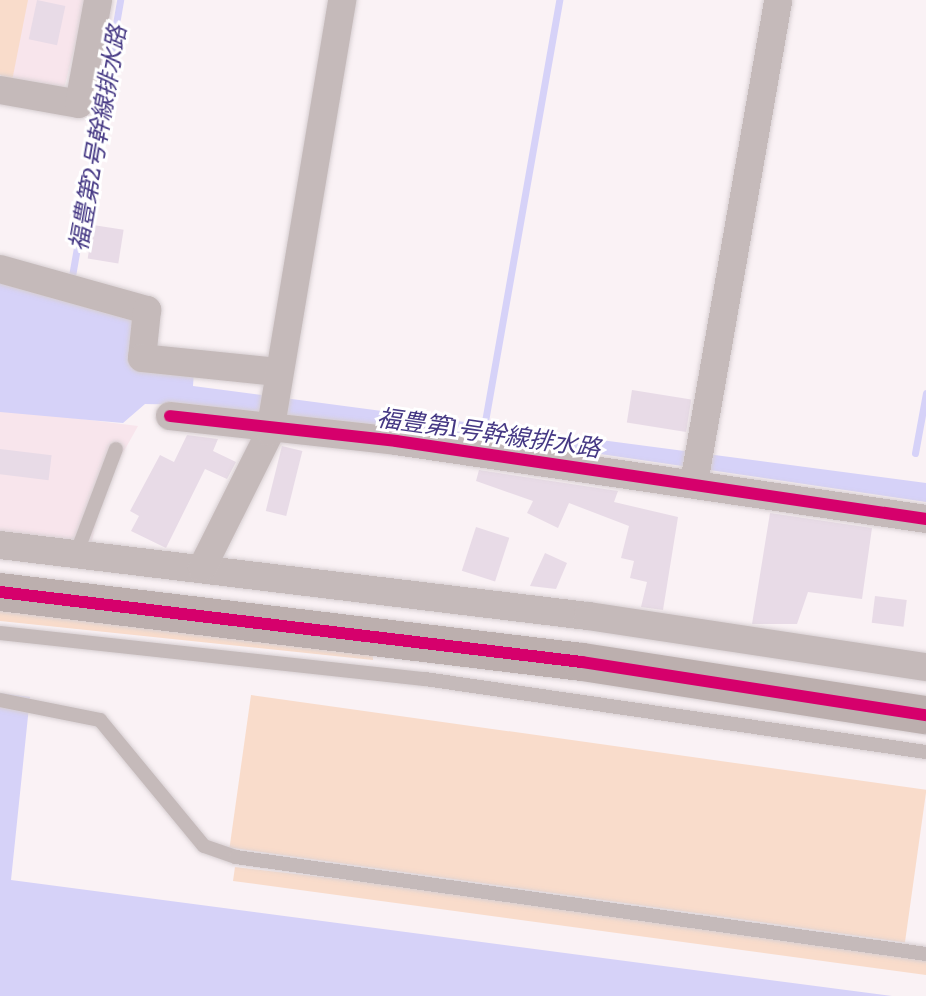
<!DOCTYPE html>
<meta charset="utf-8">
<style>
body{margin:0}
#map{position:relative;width:926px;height:996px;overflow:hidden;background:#faf2f5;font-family:Literata,"Noto Sans JP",serif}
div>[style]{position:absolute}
.built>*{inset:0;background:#f8e5ec}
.green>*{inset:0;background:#f9dccb;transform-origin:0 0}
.water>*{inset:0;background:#d6d2f8}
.stream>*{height:7px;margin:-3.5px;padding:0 3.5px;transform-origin:3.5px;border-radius:3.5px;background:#d6d2f8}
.building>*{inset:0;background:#e8dbe7;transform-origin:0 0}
.roads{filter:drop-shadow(0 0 2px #d7cfd2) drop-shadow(0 0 2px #d7cfd2)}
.lane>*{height:14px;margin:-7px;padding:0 7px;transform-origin:7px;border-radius:7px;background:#c5baba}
.street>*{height:28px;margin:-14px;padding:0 14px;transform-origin:14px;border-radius:14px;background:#c5baba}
.secondary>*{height:38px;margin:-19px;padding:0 19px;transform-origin:19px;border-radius:19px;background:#bcafae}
.cycleway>*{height:12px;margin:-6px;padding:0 6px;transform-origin:6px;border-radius:6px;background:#d6006c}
span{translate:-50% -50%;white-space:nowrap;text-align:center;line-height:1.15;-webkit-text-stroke:6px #fff;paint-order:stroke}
.water-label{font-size:24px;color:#453884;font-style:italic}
</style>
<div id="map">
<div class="built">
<div style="clip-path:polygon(0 0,87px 0,63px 92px,0 75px)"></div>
<div style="clip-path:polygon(10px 410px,138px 426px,104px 487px,91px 545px,0 534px,0 412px)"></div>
</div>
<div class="green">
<div style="clip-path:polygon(0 0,28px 0,12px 81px,0 75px)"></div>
<div style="clip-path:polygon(0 603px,373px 646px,373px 660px,0 621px)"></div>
<div style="left:251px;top:695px;width:682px;height:154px;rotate:8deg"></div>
<div style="clip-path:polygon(235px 867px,552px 903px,926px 960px,926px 975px,233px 881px)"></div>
</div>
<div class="water">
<div style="clip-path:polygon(0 276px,140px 316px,135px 365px,194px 372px,193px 386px,926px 483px,926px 502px,485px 437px,191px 405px,145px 404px,123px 423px,0 412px)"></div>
<div style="clip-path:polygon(0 693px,30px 697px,11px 880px,892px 996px,0 996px)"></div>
</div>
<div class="stream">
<div style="left:72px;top:276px;width:280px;rotate:-80.1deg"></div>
<div style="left:484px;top:427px;width:434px;rotate:-80deg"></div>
<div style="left:915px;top:453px;width:61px;rotate:-79.6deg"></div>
</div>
<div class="building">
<div style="left:37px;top:0;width:29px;height:40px;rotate:12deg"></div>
<div style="left:93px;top:225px;width:31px;height:34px;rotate:9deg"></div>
<div style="left:632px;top:390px;width:60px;height:33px;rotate:9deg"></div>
<div style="clip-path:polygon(187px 435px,218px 439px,213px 451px,236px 462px,227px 479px,205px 469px,166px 548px,131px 531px,139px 516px,130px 511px,160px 455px,174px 462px)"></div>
<div style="left:282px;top:446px;width:21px;height:67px;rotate:14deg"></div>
<div style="left:0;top:449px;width:52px;height:25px;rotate:7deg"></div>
<div style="clip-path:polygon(479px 470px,618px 491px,614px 502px,678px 517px,663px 610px,641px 607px,647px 582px,630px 578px,634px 561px,621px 558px,629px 526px,569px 503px,558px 528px,527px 513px,533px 501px,476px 481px)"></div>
<div style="clip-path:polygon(770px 513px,872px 528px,862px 599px,808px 592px,797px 624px,752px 624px)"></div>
<div style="left:476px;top:527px;width:35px;height:46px;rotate:18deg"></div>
<div style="clip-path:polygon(545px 553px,567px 563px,556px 589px,530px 586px)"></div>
<div style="left:875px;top:596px;width:32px;height:27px;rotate:7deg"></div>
</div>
<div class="roads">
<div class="lane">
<div style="left:77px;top:552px;width:110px;rotate:-69.3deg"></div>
<div style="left:0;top:633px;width:427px;rotate:6.2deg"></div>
<div style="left:425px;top:679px;width:506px;rotate:8.29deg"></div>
<div style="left:0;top:700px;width:102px;rotate:11.3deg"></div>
<div style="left:100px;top:720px;width:163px;rotate:50.5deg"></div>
<div style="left:204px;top:846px;width:34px;rotate:19deg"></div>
<div style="left:236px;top:857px;width:697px;rotate:8deg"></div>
</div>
<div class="street">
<div style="left:0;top:90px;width:80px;rotate:10deg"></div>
<div style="left:79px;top:104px;width:106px;rotate:-79.6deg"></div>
<div style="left:0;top:269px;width:153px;rotate:15.6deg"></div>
<div style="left:147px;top:310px;width:48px;rotate:95.9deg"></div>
<div style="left:142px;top:358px;width:137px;rotate:5.9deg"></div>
<div style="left:170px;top:416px;width:227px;rotate:6.3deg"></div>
<div style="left:396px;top:441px;width:536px;rotate:8.37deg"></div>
<div style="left:694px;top:483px;width:490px;rotate:-80.1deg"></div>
<div style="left:0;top:545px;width:592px;rotate:6.89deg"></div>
<div style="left:588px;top:616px;width:342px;rotate:8.6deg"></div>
<div style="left:202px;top:568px;width:152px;rotate:-63.4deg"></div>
<div style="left:270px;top:432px;width:438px;rotate:-80.5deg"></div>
</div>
<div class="secondary">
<div style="left:0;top:592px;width:586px;rotate:6.86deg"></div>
<div style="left:582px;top:662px;width:348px;rotate:8.8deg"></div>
</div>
</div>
<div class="cycleway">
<div style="left:170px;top:416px;width:227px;rotate:6.3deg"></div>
<div style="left:396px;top:441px;width:536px;rotate:8.37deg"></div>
<div style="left:0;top:592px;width:586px;rotate:6.86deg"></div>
<div style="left:582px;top:662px;width:348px;rotate:8.8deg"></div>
</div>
<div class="water-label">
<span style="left:96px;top:138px;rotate:-80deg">福豊第2号幹線排水路</span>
<span style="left:489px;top:431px;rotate:8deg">福豊第1号幹線排水路</span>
</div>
</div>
